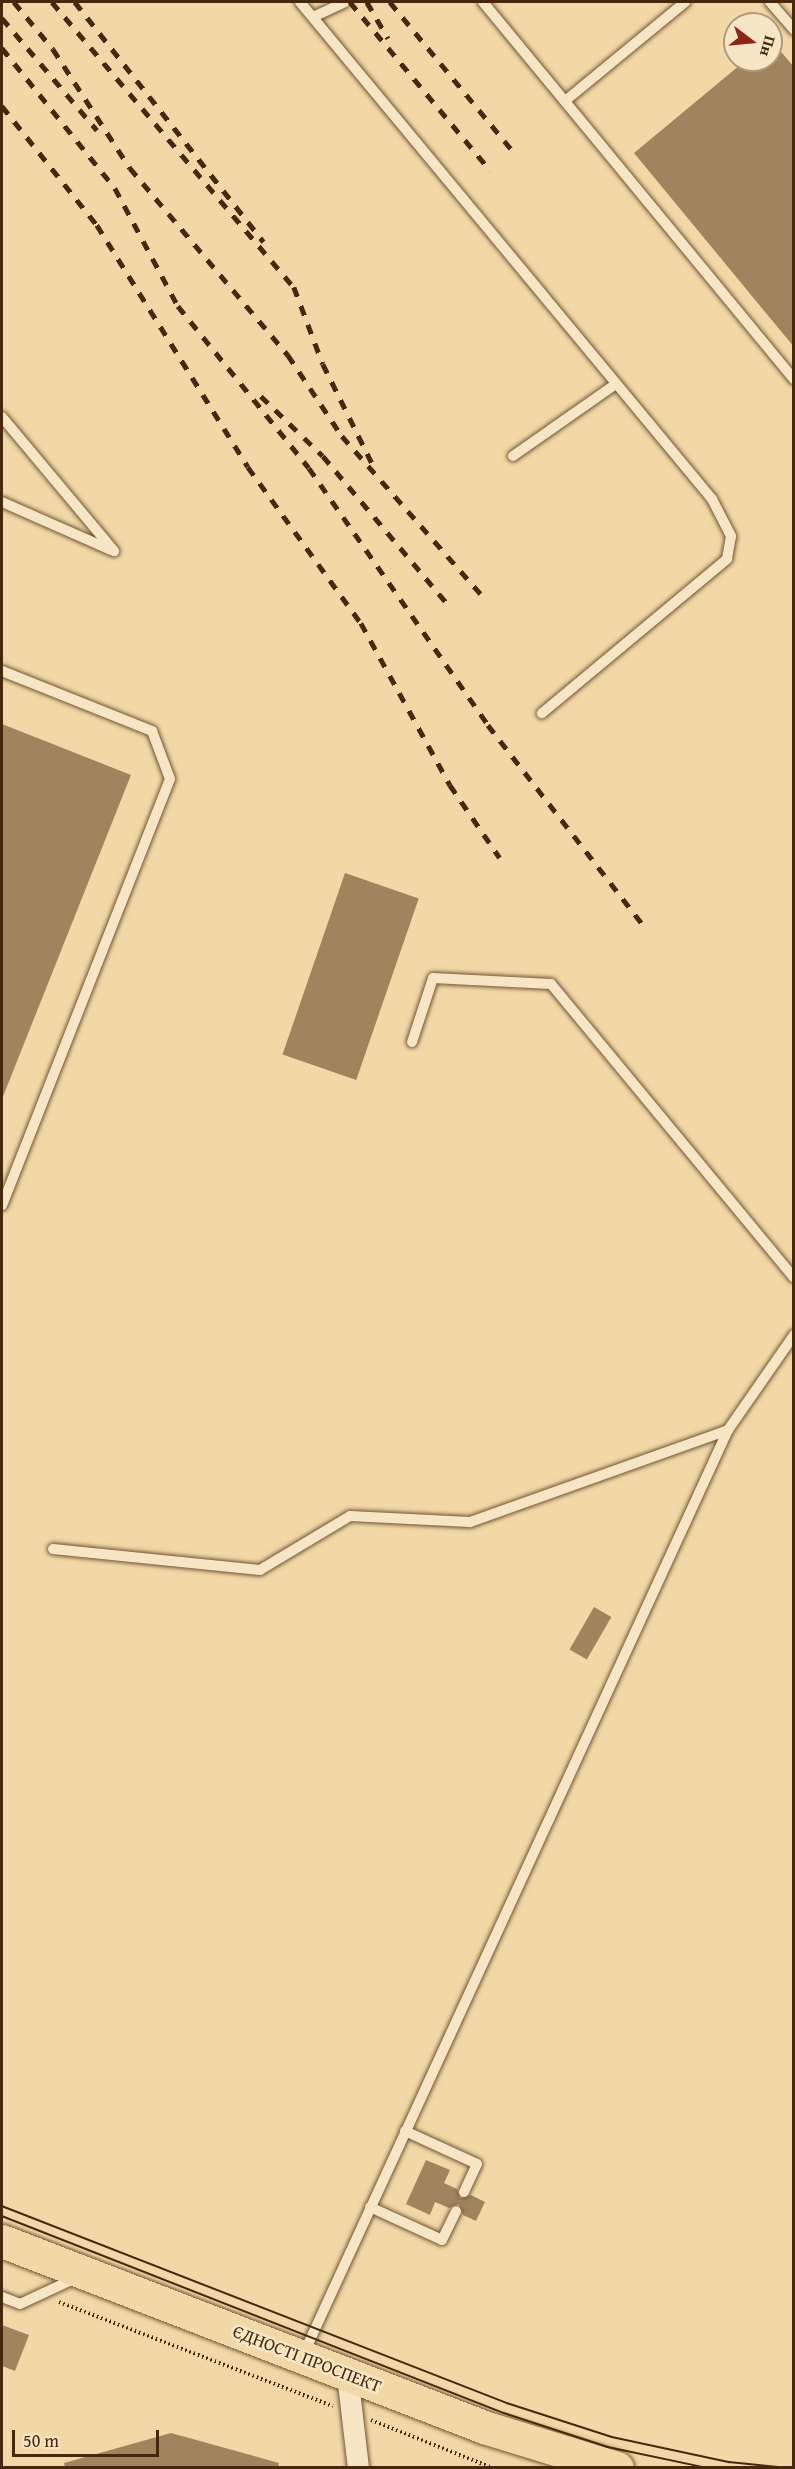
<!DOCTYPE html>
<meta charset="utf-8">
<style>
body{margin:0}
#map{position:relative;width:795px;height:2469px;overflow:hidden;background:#f3d8a7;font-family:"Gentium Book Plus",serif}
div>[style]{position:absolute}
.building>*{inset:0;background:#a0845d;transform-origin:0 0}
.path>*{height:4px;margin-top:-2px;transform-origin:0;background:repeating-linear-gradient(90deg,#46290c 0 1.5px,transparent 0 4.5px)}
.roads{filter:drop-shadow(0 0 2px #715533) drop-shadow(0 0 2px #715533)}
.lane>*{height:10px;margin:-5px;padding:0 5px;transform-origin:5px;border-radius:5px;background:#f7e6c6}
.street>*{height:21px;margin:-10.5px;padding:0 10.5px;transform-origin:10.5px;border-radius:10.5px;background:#f7e6c6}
.primary>*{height:33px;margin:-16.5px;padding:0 16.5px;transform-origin:16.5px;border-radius:16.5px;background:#f3d8a7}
.tram>*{height:1.5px;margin:-0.75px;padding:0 0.75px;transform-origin:0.75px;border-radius:0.75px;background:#46290c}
.rail>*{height:4.5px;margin-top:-2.25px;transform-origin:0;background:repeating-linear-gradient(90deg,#46290c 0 10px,transparent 0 20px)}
span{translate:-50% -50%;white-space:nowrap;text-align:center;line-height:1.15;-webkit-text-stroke:5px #f7e6c6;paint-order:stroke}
.street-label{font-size:18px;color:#46290c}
.frame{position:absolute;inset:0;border:3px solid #46290c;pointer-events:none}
.north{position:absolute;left:723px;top:12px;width:60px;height:60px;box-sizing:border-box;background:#f7e6c6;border:2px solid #b09a7c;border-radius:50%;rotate:106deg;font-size:16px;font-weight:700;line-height:24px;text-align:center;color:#46290c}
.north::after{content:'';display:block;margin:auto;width:21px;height:27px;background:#8f2418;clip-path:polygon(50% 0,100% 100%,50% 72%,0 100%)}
.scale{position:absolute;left:12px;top:2430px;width:147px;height:27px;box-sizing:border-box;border:3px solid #46290c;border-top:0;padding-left:8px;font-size:18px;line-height:21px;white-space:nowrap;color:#46290c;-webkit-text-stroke:4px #f7e6c6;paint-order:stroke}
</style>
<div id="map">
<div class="building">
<div style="clip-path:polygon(771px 40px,794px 67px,794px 347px,634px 153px,746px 60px,771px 60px)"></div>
<div style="clip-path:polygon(2px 724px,131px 775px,2px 1099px)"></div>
<div style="left:345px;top:873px;width:78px;height:192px;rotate:19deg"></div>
<div style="left:594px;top:1607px;width:20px;height:49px;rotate:30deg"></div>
<div style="clip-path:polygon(426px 2160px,450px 2170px,444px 2183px,457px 2189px,460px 2198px,471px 2195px,485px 2202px,476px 2221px,463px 2215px,459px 2204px,449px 2208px,435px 2202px,430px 2215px,406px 2204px)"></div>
<div style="clip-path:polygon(2px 2325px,29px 2335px,15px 2371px,2px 2366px)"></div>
<div style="clip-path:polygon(171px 2433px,279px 2463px,278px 2468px,65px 2468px,64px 2463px)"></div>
</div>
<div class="path">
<div style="left:59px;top:2302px;width:293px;rotate:20.8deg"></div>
<div style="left:371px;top:2420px;width:131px;rotate:21.5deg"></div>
</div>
<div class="roads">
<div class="lane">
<div style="left:300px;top:2px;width:646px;rotate:50.34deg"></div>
<div style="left:712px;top:499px;width:42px;rotate:62.8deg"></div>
<div style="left:731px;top:536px;width:23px;rotate:100deg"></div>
<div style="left:727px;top:559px;width:241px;rotate:140.2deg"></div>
<div style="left:483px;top:2px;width:489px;rotate:50.5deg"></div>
<div style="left:770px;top:2px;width:37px;rotate:49deg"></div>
<div style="left:313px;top:17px;width:35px;rotate:-25deg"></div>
<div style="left:565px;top:101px;width:156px;rotate:-39.5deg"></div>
<div style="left:2px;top:417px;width:175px;rotate:50.1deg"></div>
<div style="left:513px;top:456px;width:126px;rotate:-35deg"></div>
<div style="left:2px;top:502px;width:119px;rotate:23.8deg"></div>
<div style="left:2px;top:671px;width:162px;rotate:21.8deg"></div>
<div style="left:152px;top:731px;width:51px;rotate:69.4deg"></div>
<div style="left:170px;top:779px;width:458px;rotate:111.5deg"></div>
<div style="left:412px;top:1042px;width:67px;rotate:-71.8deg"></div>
<div style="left:433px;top:978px;width:118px;rotate:2.9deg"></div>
<div style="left:551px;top:984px;width:381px;rotate:50.4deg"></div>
<div style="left:53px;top:1549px;width:208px;rotate:5.8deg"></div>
<div style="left:260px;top:1570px;width:105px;rotate:-31deg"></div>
<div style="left:350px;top:1516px;width:120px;rotate:2.9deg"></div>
<div style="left:470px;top:1522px;width:274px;rotate:-19.6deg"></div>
<div style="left:405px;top:2131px;width:79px;rotate:24.6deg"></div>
<div style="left:477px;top:2164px;width:31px;rotate:115deg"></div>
<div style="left:370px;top:2207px;width:79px;rotate:24.6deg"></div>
<div style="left:442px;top:2240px;width:32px;rotate:-64deg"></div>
<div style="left:2px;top:2297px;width:19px;rotate:21deg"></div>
<div style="left:20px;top:2304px;width:64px;rotate:-25deg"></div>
<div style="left:304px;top:2353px;width:1016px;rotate:-65.33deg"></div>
<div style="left:728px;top:1430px;width:116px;rotate:-55.2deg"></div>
</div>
<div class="street">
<div style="left:347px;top:2374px;width:95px;rotate:83.3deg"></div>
</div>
<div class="primary">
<div style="left:2px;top:2241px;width:517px;rotate:21.1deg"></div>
<div style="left:484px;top:2427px;width:139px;rotate:17.1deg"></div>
</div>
</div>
<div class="tram">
<div style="left:2px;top:2206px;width:542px;rotate:21.31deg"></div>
<div style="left:507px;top:2403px;width:110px;rotate:17.9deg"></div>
<div style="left:612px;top:2437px;width:120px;rotate:12.1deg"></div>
<div style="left:729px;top:2462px;width:59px;rotate:5.8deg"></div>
<div style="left:2px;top:2216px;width:539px;rotate:21.43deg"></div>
<div style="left:504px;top:2413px;width:109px;rotate:18.1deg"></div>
<div style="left:608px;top:2447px;width:102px;rotate:11.9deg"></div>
</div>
<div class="rail">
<div style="left:14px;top:2px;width:61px;rotate:50.3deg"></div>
<div style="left:53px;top:49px;width:142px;rotate:57.1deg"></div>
<div style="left:130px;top:168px;width:245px;rotate:49.8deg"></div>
<div style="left:288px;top:355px;width:97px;rotate:56.3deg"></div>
<div style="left:342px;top:436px;width:218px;rotate:48.7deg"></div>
<div style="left:52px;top:2px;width:374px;rotate:49.7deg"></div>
<div style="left:294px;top:287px;width:82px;rotate:69.4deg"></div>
<div style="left:323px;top:364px;width:110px;rotate:63.7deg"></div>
<div style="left:75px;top:2px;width:305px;rotate:51.8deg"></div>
<div style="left:350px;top:2px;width:220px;rotate:50.2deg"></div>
<div style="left:367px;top:2px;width:42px;rotate:59.7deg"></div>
<div style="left:390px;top:2px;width:190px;rotate:50.5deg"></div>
<div style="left:2px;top:18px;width:147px;rotate:49.7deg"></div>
<div style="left:2px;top:48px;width:180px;rotate:51.1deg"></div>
<div style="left:115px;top:188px;width:134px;rotate:61.9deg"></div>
<div style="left:178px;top:306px;width:208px;rotate:51deg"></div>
<div style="left:309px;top:468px;width:313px;rotate:55.1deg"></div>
<div style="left:488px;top:725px;width:253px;rotate:52.2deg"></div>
<div style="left:2px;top:106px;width:152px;rotate:51.4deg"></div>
<div style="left:97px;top:225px;width:285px;rotate:58deg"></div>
<div style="left:248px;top:467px;width:193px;rotate:54.1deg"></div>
<div style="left:361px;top:623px;width:185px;rotate:61.2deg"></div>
<div style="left:450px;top:785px;width:88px;rotate:55.6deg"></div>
<div style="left:261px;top:396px;width:86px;rotate:44.1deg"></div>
<div style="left:323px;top:456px;width:199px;rotate:49.9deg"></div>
</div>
<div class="street-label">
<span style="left:307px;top:2359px;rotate:21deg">ЄДНОСТІ ПРОСПЕКТ</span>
</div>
<div class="frame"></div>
<div class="north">Пн</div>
<div class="scale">50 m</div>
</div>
